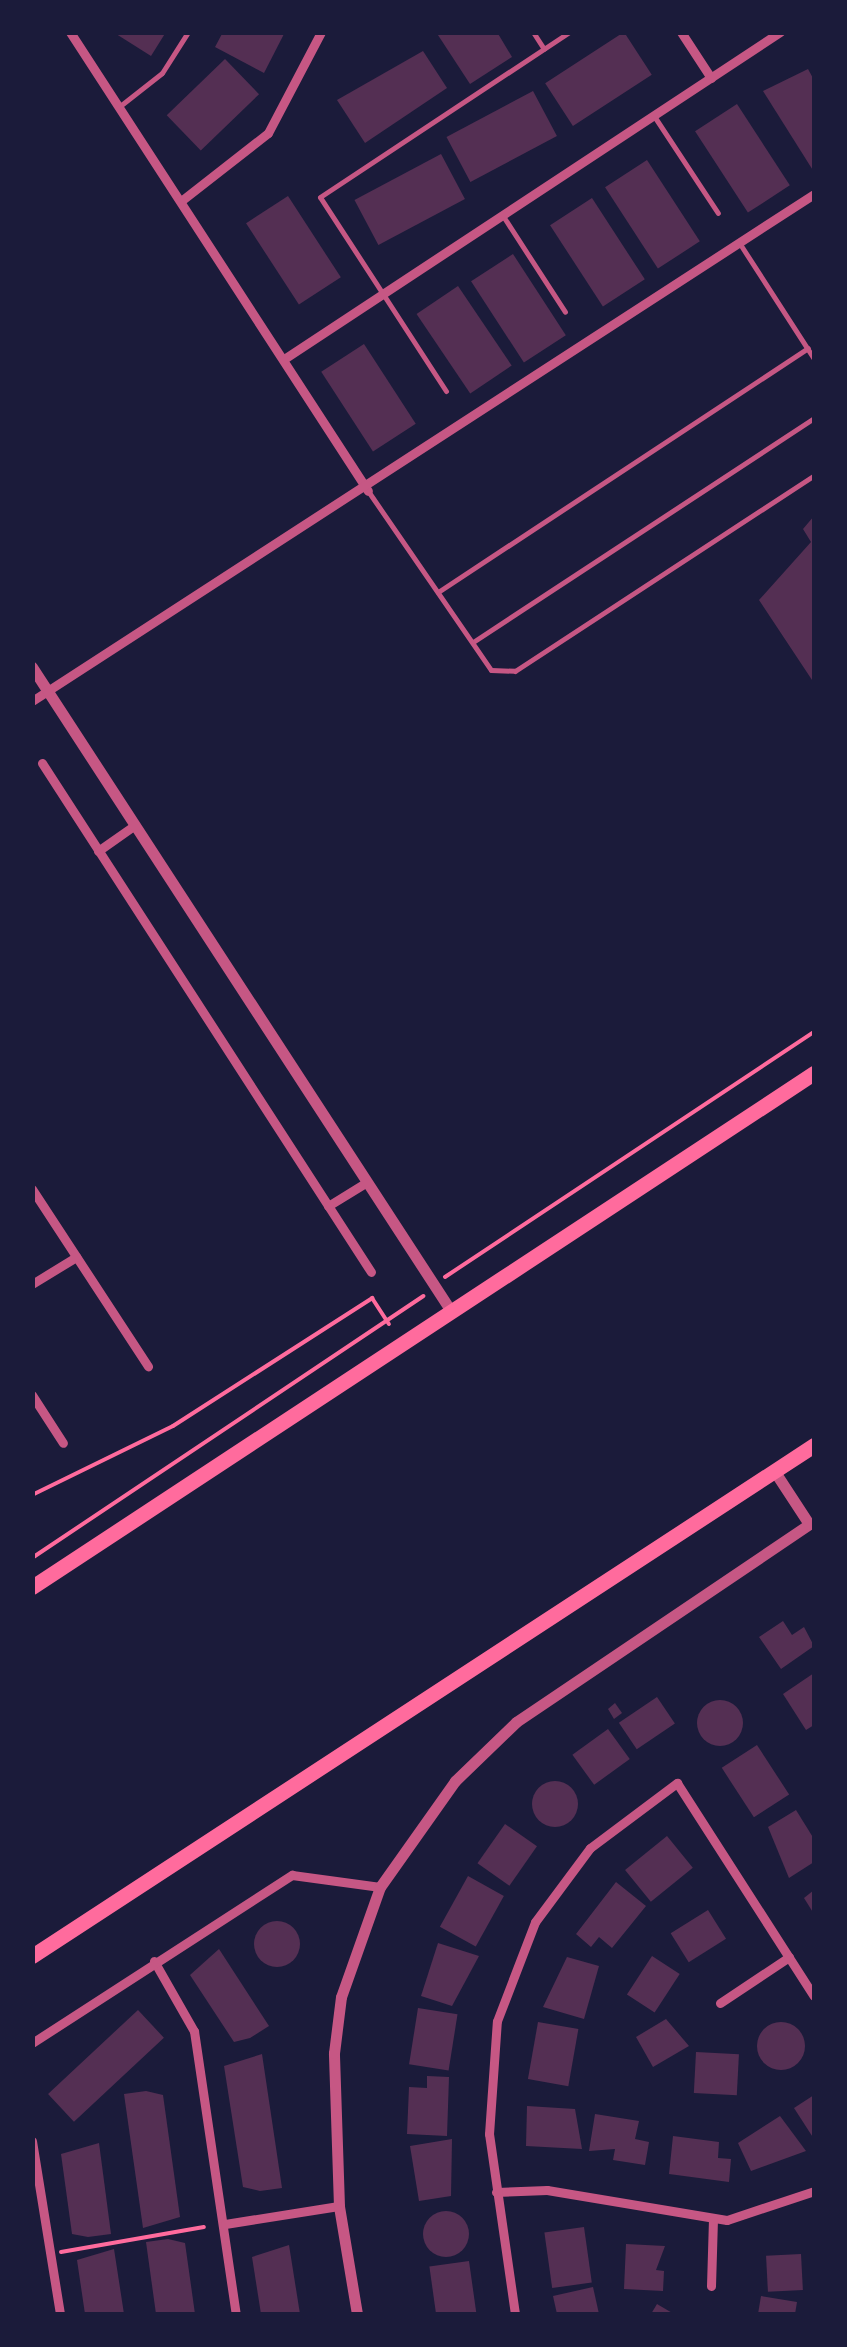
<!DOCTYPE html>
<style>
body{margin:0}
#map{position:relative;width:847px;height:2347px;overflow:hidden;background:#1b1b3a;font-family:"DM Sans",sans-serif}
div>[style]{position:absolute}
.building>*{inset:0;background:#542f53;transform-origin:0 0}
.round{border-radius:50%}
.path>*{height:4px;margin:-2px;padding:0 2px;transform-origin:2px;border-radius:2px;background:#ff6b9d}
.service>*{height:5px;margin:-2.5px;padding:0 2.5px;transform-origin:2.5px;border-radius:2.5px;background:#c65784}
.minor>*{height:9px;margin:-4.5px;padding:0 4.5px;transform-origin:4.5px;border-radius:4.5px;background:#c65784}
.tertiary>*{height:11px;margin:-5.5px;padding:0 5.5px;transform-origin:5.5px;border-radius:5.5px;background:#c65784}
.trunk>*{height:15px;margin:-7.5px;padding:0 7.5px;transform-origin:7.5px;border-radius:7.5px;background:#ff6b9d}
span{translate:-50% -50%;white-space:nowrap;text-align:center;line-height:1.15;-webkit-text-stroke:10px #1b1b3a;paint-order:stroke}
.frame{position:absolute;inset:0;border:35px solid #1b1b3a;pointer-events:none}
</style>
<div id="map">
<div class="building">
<div style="clip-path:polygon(113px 32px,166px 32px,151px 56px)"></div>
<div style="clip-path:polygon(223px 32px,285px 32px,264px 73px,215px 47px)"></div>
<div style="clip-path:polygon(436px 32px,497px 32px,512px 57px,470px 84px)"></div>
<div style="left:624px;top:32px;width:51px;height:94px;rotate:57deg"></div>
<div style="clip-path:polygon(423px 51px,447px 88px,365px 143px,337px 100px)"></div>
<div style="left:225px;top:59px;width:49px;height:81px;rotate:46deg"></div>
<div style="clip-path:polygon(808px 69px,814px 80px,814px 172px,763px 91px)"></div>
<div style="left:533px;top:91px;width:51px;height:98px;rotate:62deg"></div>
<div style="left:737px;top:104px;width:97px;height:50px;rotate:57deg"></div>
<div style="left:441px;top:154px;width:51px;height:98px;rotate:62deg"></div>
<div style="left:647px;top:160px;width:97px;height:50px;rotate:57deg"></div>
<div style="left:288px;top:196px;width:97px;height:50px;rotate:57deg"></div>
<div style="left:592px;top:198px;width:97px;height:50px;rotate:57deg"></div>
<div style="left:513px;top:254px;width:97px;height:50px;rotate:57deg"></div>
<div style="left:458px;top:286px;width:96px;height:50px;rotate:56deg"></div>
<div style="left:364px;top:344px;width:95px;height:51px;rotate:57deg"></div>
<div style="clip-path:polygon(814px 516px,814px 683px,759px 600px,811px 542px,803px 529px)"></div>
<div style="clip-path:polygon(783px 1621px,792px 1635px,804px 1627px,814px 1646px,781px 1669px,759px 1637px)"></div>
<div style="clip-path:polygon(814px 1673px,814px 1725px,806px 1730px,783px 1694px)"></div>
<div style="left:657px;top:1697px;width:32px;height:46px;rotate:56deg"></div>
<div class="round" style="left:697px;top:1700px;width:46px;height:46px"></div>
<div style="clip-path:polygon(615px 1703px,622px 1713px,614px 1719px,608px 1709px)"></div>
<div style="left:608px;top:1729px;width:37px;height:44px;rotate:54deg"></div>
<div style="left:757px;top:1745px;width:59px;height:42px;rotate:57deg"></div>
<div class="round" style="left:532px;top:1781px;width:46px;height:46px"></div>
<div style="clip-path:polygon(796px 1810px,814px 1839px,814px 1862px,789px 1878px,768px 1827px)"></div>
<div style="left:505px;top:1824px;width:39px;height:48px;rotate:35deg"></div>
<div style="left:667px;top:1836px;width:41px;height:54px;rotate:51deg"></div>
<div style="left:468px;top:1876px;width:41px;height:58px;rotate:29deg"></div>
<div style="clip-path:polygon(616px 1882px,646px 1906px,612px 1948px,599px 1937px,591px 1947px,576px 1934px)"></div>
<div style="clip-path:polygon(814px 1890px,814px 1914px,804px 1898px)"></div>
<div style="left:708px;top:1910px;width:34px;height:44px;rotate:58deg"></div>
<div class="round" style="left:254px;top:1921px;width:46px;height:46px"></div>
<div style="clip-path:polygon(438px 1943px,479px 1956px,452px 2006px,421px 1996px)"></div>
<div style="clip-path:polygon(219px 1949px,269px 2026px,250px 2038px,234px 2042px,190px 1975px)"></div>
<div style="left:652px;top:1956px;width:33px;height:46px;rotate:33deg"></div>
<div style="clip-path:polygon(567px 1957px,599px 1966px,584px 2019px,543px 2007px)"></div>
<div style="left:418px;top:2008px;width:40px;height:57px;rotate:9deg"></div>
<div style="left:138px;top:2010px;width:38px;height:123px;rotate:47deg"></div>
<div style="clip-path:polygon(666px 2019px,689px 2046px,653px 2067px,636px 2037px)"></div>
<div style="left:538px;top:2022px;width:41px;height:58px;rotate:10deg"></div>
<div class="round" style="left:757px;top:2022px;width:48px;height:48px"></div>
<div style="left:696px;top:2052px;width:43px;height:41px;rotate:3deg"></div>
<div style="clip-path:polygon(262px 2054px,282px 2188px,260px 2191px,243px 2187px,224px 2066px)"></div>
<div style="clip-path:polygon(427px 2076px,449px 2077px,447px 2136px,407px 2134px,409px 2087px,427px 2088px)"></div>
<div style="clip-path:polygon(146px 2091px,163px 2095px,180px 2217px,143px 2228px,124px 2094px)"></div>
<div style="clip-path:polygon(814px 2095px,814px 2139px,794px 2108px)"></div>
<div style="clip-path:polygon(527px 2106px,575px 2109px,582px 2149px,526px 2146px)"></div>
<div style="clip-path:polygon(595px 2114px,639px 2121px,635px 2139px,649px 2142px,645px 2165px,613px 2160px,615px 2149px,589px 2151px)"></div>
<div style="clip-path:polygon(780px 2116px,806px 2151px,751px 2171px,738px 2143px)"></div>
<div style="clip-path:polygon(673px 2136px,719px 2142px,718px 2158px,731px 2159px,729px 2182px,669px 2174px)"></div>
<div style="clip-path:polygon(452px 2139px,451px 2196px,419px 2201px,410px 2146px)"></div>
<div style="clip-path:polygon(99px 2143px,111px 2234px,88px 2237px,72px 2234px,61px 2154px)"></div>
<div class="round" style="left:423px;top:2211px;width:46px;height:46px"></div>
<div style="left:584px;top:2227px;width:56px;height:40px;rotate:82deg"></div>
<div style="clip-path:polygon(168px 2239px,185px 2243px,195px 2314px,156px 2314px,146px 2242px)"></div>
<div style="clip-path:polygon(626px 2244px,665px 2246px,656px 2270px,664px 2271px,663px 2291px,624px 2289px)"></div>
<div style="clip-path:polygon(289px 2245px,300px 2314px,261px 2314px,252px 2257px)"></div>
<div style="clip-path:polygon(114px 2249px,124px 2314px,85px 2314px,77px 2260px)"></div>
<div style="left:801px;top:2254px;width:36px;height:35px;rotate:87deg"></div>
<div style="left:469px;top:2261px;width:53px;height:40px;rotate:82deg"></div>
<div style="clip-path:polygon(593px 2287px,599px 2314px,557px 2314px,553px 2296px)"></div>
<div style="clip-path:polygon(761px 2296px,797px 2302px,795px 2314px,758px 2314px)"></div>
<div style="clip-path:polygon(657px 2304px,674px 2314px,651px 2314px)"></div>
</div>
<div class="path">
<div style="left:445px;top:1277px;width:443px;rotate:-33.6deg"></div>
<div style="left:32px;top:1495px;width:157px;rotate:-26.1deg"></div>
<div style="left:173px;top:1426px;width:237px;rotate:-32.7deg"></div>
<div style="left:372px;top:1298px;width:31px;rotate:57deg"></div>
<div style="left:32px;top:1558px;width:471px;rotate:-33.8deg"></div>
<div style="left:61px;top:2252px;width:145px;rotate:-9.9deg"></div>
</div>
<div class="service">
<div style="left:533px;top:32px;width:20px;rotate:57deg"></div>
<div style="left:120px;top:106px;width:53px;rotate:-38.2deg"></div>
<div style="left:162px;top:73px;width:49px;rotate:-57.6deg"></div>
<div style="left:654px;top:116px;width:116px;rotate:56.6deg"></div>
<div style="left:503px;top:216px;width:114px;rotate:57.1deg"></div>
<div style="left:740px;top:244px;width:137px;rotate:57.2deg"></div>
<div style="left:446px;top:391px;width:231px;rotate:-123deg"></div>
<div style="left:320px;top:197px;width:299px;rotate:-33.5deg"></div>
<div style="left:368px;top:491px;width:217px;rotate:55.5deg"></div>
<div style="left:491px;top:670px;width:24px;rotate:2deg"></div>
<div style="left:515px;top:671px;width:358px;rotate:-33.2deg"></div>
<div style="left:438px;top:592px;width:443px;rotate:-33.4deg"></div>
<div style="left:473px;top:642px;width:408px;rotate:-33.3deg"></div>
</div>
<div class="minor">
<div style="left:70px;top:32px;width:547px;rotate:57.01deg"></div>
<div style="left:681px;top:32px;width:55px;rotate:56.9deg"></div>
<div style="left:181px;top:201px;width:110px;rotate:-38deg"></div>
<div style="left:268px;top:133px;width:114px;rotate:-62.3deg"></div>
<div style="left:284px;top:359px;width:594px;rotate:-33.4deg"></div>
<div style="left:32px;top:701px;width:932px;rotate:-32.96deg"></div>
<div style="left:42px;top:763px;width:606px;rotate:57.12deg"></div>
<div style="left:98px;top:851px;width:45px;rotate:-35.1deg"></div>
<div style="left:32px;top:1189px;width:212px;rotate:56.8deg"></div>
<div style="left:328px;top:1206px;width:46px;rotate:-31.6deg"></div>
<div style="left:32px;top:1284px;width:52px;rotate:-31.5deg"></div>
<div style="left:32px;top:1395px;width:57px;rotate:57.1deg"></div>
<div style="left:154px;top:1961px;width:81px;rotate:60.3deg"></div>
<div style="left:194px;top:2031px;width:286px;rotate:81.6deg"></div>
<div style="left:720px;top:2003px;width:83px;rotate:-33.7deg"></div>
<div style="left:32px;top:2043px;width:310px;rotate:-32.9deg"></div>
<div style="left:292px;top:1875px;width:89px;rotate:7.8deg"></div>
<div style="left:32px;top:2141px;width:175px;rotate:80.8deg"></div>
<div style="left:496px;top:2192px;width:51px;rotate:-2.2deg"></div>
<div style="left:547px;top:2190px;width:182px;rotate:9.5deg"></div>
<div style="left:727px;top:2220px;width:92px;rotate:-18.4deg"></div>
<div style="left:225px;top:2224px;width:115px;rotate:-9deg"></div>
<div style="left:711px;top:2286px;width:66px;rotate:-88.3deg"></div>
<div style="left:515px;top:2314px;width:182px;rotate:-98.2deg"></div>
<div style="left:489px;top:2134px;width:113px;rotate:-86deg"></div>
<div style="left:497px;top:2021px;width:106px;rotate:-69deg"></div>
<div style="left:535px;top:1922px;width:92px;rotate:-53.4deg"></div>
<div style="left:590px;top:1848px;width:109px;rotate:-36.8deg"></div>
<div style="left:677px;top:1783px;width:253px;rotate:57.3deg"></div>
</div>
<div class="tertiary">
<div style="left:32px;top:667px;width:768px;rotate:56.95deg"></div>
<div style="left:357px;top:2314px;width:109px;rotate:-99.5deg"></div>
<div style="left:339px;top:2206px;width:153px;rotate:-91.9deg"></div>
<div style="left:334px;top:2053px;width:56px;rotate:-82.9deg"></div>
<div style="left:341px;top:1997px;width:117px;rotate:-70.5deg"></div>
<div style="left:380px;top:1887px;width:130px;rotate:-54.7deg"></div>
<div style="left:455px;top:1781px;width:85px;rotate:-44deg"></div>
<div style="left:516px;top:1722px;width:354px;rotate:-34deg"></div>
<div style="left:809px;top:1524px;width:62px;rotate:-123.2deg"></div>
</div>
<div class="trunk">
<div style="left:32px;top:1587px;width:936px;rotate:-33.32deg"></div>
<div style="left:32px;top:1956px;width:934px;rotate:-33.16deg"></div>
</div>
<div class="frame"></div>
</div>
